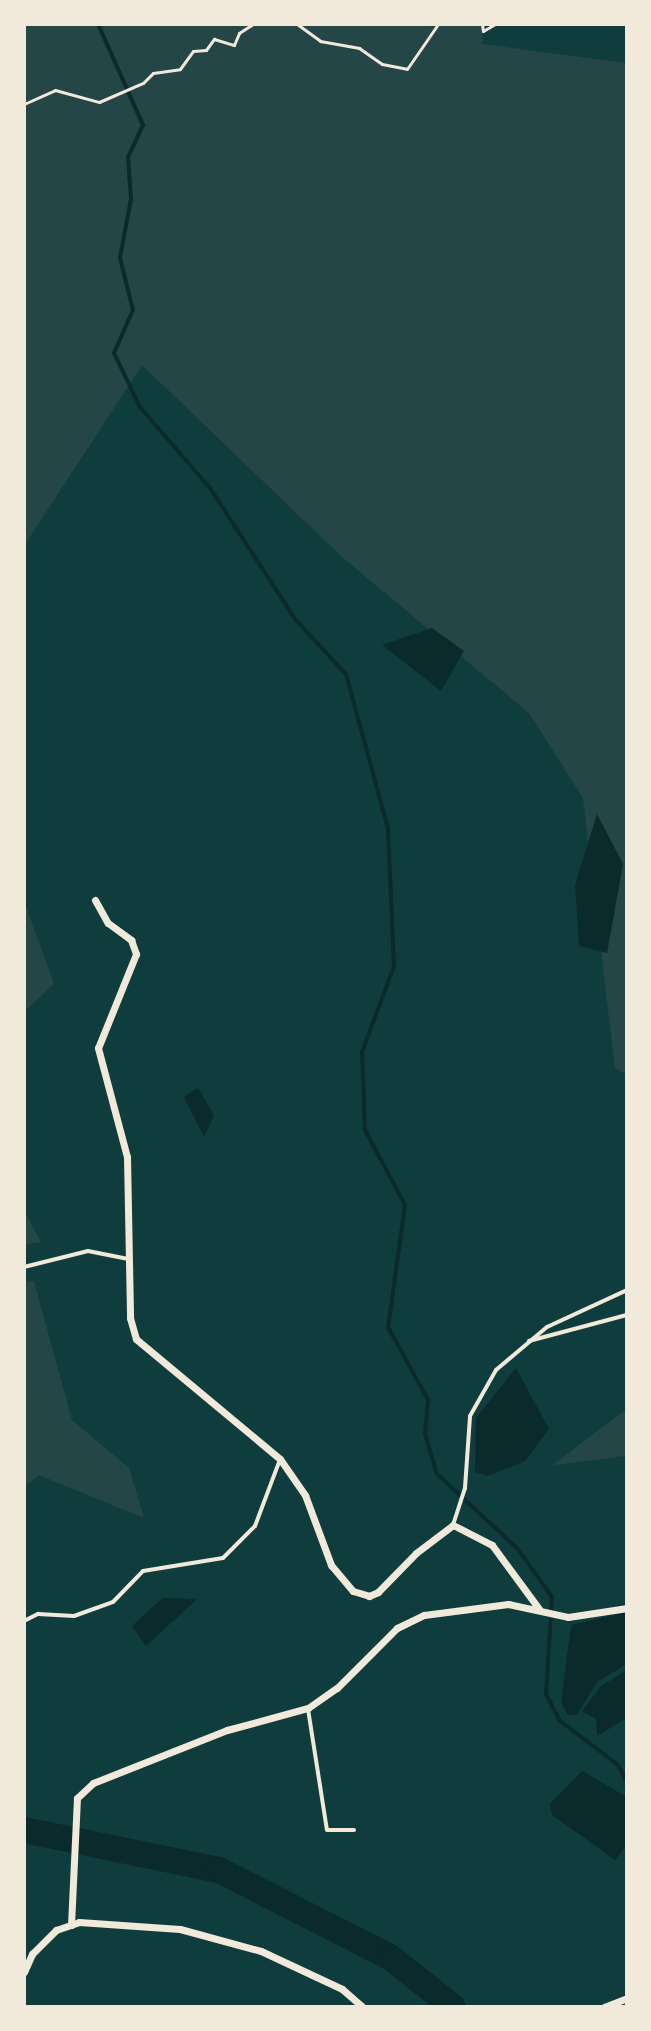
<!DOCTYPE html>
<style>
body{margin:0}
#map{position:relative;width:651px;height:2031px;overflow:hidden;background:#0f3d3e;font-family:Roboto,sans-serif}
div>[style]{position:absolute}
.green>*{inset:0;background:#244646}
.water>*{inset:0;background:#0a2a2b}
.stream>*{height:4px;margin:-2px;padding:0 2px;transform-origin:2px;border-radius:2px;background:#0a2a2b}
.river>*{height:26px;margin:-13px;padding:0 13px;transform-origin:13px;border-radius:13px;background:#0a2a2b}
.path>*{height:3px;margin:-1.5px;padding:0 1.5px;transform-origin:1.5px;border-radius:1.5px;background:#f1e9da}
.service>*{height:4px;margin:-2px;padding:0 2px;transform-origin:2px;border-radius:2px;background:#f1e9da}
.minor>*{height:7px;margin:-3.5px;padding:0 3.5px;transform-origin:3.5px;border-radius:3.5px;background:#f1e9da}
.rail>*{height:4px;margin:-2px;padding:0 2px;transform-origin:2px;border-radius:2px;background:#97a49c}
span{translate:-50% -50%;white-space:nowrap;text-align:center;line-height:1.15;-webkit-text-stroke:6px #f1e9da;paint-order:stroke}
.frame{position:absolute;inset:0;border:26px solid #f1e9da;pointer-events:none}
</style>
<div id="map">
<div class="green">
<div style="clip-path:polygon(24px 24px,483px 24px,482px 44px,627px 63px,627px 1075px,615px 1068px,583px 798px,529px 713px,342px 557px,142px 365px,24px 546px)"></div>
<div style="clip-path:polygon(24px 901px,54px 984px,24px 1012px)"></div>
<div style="clip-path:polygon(24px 1211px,41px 1242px,24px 1245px)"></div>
<div style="clip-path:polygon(34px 1281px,72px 1420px,129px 1468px,144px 1518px,39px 1475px,24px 1487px,24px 1282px)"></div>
<div style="clip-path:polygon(627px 1410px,627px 1456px,553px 1465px,617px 1416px)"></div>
</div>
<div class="water">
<div style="clip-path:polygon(432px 628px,464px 651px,441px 691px,382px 645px)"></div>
<div style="clip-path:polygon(597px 814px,623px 864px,607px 953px,579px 946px,575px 885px)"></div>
<div style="clip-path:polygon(198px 1088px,214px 1115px,204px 1137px,184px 1097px)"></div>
<div style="clip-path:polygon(516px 1368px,549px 1429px,525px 1461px,488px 1476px,475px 1472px,476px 1418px)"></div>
<div style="clip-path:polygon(163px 1598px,197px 1599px,146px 1646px,132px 1626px)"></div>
<div style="clip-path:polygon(627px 1612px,627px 1664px,597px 1682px,577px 1715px,568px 1715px,561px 1703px,571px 1625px)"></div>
<div style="clip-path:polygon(627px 1670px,627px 1718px,597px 1736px,596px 1719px,582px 1711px,601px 1686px)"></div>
<div style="clip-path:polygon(582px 1771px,627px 1797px,627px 1845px,615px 1860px,552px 1815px,550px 1804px)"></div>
</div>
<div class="stream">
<div style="left:98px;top:24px;width:111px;rotate:66deg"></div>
<div style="left:143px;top:125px;width:35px;rotate:115deg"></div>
<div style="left:128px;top:157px;width:42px;rotate:85.9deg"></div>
<div style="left:131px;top:199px;width:60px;rotate:100.6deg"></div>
<div style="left:120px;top:258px;width:54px;rotate:76deg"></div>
<div style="left:133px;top:310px;width:47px;rotate:113.8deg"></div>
<div style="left:114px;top:353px;width:60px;rotate:64.3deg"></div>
<div style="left:140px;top:407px;width:107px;rotate:49.2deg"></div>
<div style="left:210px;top:488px;width:156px;rotate:57deg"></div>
<div style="left:295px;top:619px;width:75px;rotate:47.2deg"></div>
<div style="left:346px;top:674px;width:161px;rotate:74.8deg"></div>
<div style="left:388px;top:829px;width:137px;rotate:87.5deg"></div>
<div style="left:394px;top:966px;width:92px;rotate:110.4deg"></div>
<div style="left:362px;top:1052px;width:78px;rotate:87.8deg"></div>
<div style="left:365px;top:1130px;width:85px;rotate:61.9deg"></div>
<div style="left:405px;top:1205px;width:123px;rotate:97.9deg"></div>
<div style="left:388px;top:1327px;width:83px;rotate:61.3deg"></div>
<div style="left:428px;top:1400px;width:34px;rotate:95deg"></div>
<div style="left:425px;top:1434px;width:42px;rotate:73.3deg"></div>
<div style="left:437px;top:1474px;width:109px;rotate:42.8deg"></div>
<div style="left:517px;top:1548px;width:60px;rotate:54.5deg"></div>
<div style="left:552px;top:1597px;width:97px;rotate:93.5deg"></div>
<div style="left:546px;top:1694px;width:29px;rotate:63deg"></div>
<div style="left:559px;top:1720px;width:74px;rotate:37.3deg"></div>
<div style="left:618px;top:1765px;width:19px;rotate:62deg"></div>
</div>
<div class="river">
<div style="left:24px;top:1830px;width:199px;rotate:11.6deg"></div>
<div style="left:219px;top:1870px;width:192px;rotate:27deg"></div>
<div style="left:390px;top:1957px;width:80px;rotate:38.4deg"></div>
</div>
<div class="path">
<div style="left:297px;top:24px;width:29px;rotate:36deg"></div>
<div style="left:320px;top:41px;width:40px;rotate:10deg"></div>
<div style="left:359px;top:48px;width:28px;rotate:35deg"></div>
<div style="left:382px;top:64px;width:25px;rotate:11deg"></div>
<div style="left:407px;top:69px;width:55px;rotate:-55.4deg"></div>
<div style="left:482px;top:24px;width:7px;rotate:82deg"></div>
<div style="left:483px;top:31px;width:14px;rotate:-30deg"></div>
<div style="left:24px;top:104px;width:34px;rotate:-24deg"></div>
<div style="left:55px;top:90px;width:46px;rotate:15.3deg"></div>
<div style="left:99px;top:102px;width:48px;rotate:-23.4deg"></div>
<div style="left:143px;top:83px;width:14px;rotate:-45deg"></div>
<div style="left:153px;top:73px;width:27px;rotate:-8deg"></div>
<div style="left:180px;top:69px;width:22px;rotate:-54deg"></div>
<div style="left:193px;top:51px;width:13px;rotate:-4deg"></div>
<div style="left:206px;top:50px;width:14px;rotate:-54deg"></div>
<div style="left:214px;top:39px;width:21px;rotate:17deg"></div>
<div style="left:234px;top:45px;width:13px;rotate:-67deg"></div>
<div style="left:239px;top:33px;width:17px;rotate:-33deg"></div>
</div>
<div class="service">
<div style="left:24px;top:1267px;width:66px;rotate:-14deg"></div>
<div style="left:88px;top:1251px;width:41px;rotate:11.3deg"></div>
<div style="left:529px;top:1341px;width:101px;rotate:-14.9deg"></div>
<div style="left:453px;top:1525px;width:39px;rotate:-72deg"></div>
<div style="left:465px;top:1488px;width:72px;rotate:-86deg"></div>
<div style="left:470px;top:1416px;width:53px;rotate:-60.5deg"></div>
<div style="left:496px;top:1370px;width:67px;rotate:-40.1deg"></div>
<div style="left:547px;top:1327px;width:88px;rotate:-24.8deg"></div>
<div style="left:24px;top:1621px;width:16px;rotate:-27deg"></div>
<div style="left:38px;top:1614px;width:36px;rotate:3deg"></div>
<div style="left:74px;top:1616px;width:41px;rotate:-19.7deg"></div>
<div style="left:113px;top:1602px;width:43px;rotate:-45.9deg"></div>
<div style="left:143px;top:1571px;width:81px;rotate:-9.2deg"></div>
<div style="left:223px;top:1558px;width:45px;rotate:-45deg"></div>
<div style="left:255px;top:1526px;width:68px;rotate:-69.4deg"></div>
<div style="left:308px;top:1709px;width:122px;rotate:81.1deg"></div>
<div style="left:327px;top:1830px;width:27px"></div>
</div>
<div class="minor">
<div style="left:95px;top:900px;width:26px;rotate:61deg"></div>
<div style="left:108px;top:923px;width:29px;rotate:36deg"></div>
<div style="left:131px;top:940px;width:15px;rotate:70deg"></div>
<div style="left:136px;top:954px;width:101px;rotate:112deg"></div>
<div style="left:98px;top:1048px;width:113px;rotate:75.1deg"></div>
<div style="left:127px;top:1157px;width:161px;rotate:88.9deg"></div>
<div style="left:130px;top:1318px;width:22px;rotate:74deg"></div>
<div style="left:136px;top:1339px;width:187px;rotate:39.8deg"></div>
<div style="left:280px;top:1459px;width:44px;rotate:55.2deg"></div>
<div style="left:305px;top:1495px;width:75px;rotate:69.6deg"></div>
<div style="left:331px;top:1565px;width:34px;rotate:50deg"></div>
<div style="left:353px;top:1591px;width:17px;rotate:17deg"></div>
<div style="left:369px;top:1596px;width:10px;rotate:-24deg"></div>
<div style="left:378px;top:1592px;width:54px;rotate:-45.7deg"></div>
<div style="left:416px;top:1553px;width:46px;rotate:-37.1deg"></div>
<div style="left:453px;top:1525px;width:44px;rotate:27.1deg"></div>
<div style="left:492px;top:1545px;width:79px;rotate:53.7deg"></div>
<div style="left:71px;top:1925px;width:127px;rotate:-87.3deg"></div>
<div style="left:77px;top:1798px;width:22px;rotate:-43deg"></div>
<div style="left:93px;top:1783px;width:144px;rotate:-21.6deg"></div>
<div style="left:227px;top:1730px;width:84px;rotate:-15.2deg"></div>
<div style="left:308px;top:1708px;width:35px;rotate:-35deg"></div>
<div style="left:337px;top:1688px;width:85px;rotate:-45deg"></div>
<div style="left:397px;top:1628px;width:30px;rotate:-26deg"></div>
<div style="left:424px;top:1615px;width:85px;rotate:-7.5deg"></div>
<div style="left:508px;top:1604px;width:61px;rotate:12.2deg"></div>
<div style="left:568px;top:1617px;width:60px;rotate:-8.7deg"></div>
<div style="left:24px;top:1972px;width:20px;rotate:-66deg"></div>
<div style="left:32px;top:1954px;width:34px;rotate:-45deg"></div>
<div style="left:56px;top:1930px;width:24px;rotate:-19deg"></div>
<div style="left:79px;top:1922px;width:101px;rotate:4deg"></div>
<div style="left:180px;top:1929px;width:84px;rotate:15.2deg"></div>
<div style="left:261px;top:1951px;width:89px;rotate:25.1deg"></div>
<div style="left:342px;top:1989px;width:28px;rotate:41deg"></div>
<div style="left:604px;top:2007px;width:25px;rotate:-21deg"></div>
</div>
<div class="rail">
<div style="left:625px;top:2007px;width:2px;rotate:-27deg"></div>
</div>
<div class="frame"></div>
</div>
